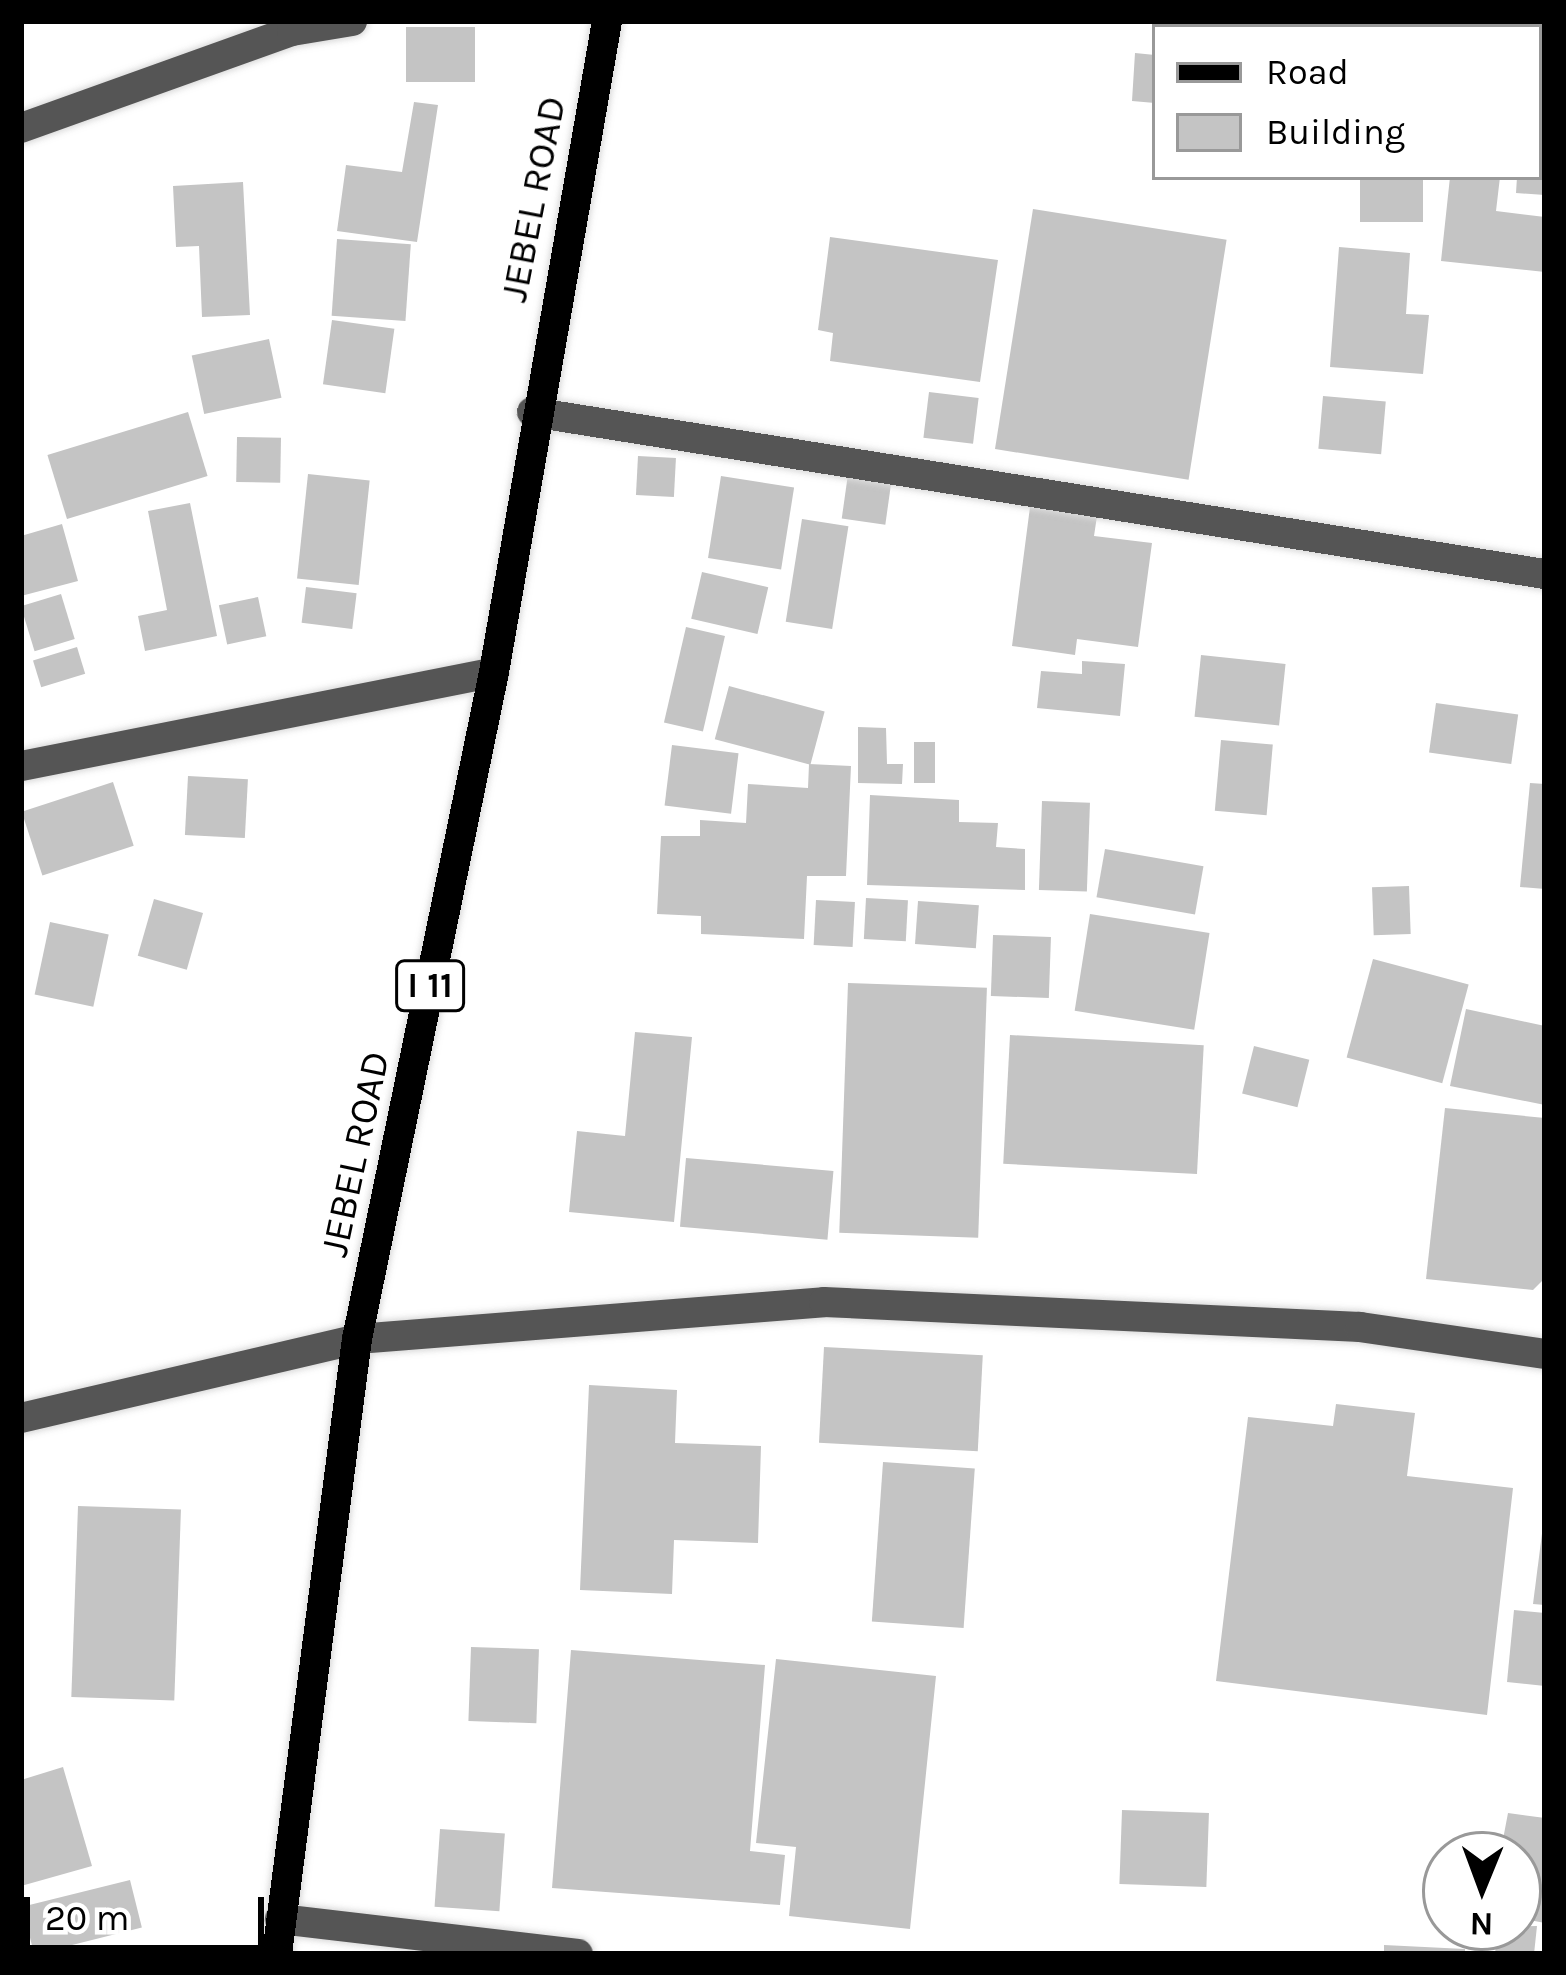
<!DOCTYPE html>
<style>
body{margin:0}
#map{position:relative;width:1566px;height:1975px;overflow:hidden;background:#fff;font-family:Karla,sans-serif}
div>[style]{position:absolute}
.building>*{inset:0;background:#c4c4c4;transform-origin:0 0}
.roads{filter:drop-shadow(0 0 3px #dbdbdb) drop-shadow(0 0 3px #dbdbdb)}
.minor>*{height:30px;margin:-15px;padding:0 15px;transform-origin:15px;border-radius:15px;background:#555}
.major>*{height:30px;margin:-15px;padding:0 15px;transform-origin:15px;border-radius:15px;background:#000}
span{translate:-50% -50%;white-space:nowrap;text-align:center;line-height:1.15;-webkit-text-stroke:9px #fff;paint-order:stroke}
.shield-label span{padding:3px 9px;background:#fff;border:3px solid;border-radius:9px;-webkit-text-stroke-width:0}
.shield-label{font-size:36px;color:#000;font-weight:700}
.street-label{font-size:39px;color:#000}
.frame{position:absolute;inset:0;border:24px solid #000;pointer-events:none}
.legend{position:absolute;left:1152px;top:24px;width:390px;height:156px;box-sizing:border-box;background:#fff;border:3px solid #999;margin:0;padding:15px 21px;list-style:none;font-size:36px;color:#000}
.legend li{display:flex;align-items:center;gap:24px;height:60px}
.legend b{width:60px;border:3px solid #999}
.north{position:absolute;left:1422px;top:1831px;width:120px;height:120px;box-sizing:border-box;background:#fff;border:3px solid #999;border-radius:50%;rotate:181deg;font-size:33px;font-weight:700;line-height:48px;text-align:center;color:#000}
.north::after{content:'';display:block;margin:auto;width:42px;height:54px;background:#000;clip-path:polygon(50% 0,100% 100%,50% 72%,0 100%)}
.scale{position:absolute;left:24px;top:1897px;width:240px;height:54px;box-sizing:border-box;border:6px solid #000;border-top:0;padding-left:15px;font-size:36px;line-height:42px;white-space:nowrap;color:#000;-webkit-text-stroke:9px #fff;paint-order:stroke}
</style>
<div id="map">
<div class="building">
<div style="clip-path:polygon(1376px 21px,1439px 21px,1376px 27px)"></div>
<div style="left:475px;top:27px;width:55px;height:69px;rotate:90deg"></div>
<div style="clip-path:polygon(1135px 53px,1155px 55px,1155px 103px,1132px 101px)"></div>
<div style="clip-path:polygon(414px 102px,438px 105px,417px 242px,337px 231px,346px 165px,402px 172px)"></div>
<div style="clip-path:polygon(1539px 122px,1545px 195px,1516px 193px,1517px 177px,1539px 177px)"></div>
<div style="left:1360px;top:177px;width:63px;height:45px"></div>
<div style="clip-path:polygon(1450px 177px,1500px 177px,1496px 211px,1545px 217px,1545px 272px,1441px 261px)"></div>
<div style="clip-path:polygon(243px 182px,250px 315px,202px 317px,199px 246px,176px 247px,173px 186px)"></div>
<div style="left:1033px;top:209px;width:196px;height:243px;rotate:9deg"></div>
<div style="clip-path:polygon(830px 237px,998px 260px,980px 382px,830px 361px,833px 333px,818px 330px)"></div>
<div style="left:337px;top:239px;width:74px;height:77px;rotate:4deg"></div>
<div style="clip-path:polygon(1339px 247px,1410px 253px,1406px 314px,1429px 315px,1423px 374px,1330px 367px)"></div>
<div style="left:332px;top:320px;width:63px;height:65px;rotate:8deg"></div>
<div style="left:269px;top:339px;width:60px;height:79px;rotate:78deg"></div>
<div style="left:929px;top:392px;width:50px;height:46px;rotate:7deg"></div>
<div style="left:1323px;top:396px;width:63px;height:53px;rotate:5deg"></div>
<div style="left:188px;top:412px;width:67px;height:147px;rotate:73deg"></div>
<div style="left:237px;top:437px;width:44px;height:45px;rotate:1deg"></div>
<div style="left:638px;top:456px;width:38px;height:39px;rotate:3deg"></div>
<div style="left:308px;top:474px;width:62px;height:105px;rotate:6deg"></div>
<div style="left:848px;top:474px;width:44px;height:45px;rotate:8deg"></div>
<div style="left:721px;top:476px;width:74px;height:83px;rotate:9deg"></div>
<div style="clip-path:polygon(190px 503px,217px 636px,145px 651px,138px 616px,167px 610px,148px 511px)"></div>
<div style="clip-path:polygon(1030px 507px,1097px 516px,1094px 536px,1152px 543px,1138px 647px,1077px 639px,1075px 655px,1012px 646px)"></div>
<div style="left:802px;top:519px;width:47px;height:104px;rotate:9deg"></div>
<div style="clip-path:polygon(62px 524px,78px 581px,21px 596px,21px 536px)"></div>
<div style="left:702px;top:572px;width:68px;height:48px;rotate:13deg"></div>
<div style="left:306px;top:587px;width:51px;height:36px;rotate:7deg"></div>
<div style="left:61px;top:594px;width:47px;height:42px;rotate:73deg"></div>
<div style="left:258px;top:597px;width:40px;height:40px;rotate:78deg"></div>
<div style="left:686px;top:627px;width:40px;height:98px;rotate:13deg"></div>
<div style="left:77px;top:647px;width:28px;height:46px;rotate:73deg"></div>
<div style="left:1201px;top:655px;width:85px;height:62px;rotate:6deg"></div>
<div style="clip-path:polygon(1082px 661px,1125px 664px,1120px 716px,1037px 708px,1041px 671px,1082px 674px)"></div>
<div style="left:729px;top:686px;width:99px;height:55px;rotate:15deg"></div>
<div style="left:1436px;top:703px;width:83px;height:50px;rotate:8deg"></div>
<div style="clip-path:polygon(858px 727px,886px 728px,887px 764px,903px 764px,902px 784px,858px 783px)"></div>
<div style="left:1221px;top:740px;width:52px;height:71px;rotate:5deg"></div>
<div style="left:914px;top:742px;width:21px;height:41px"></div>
<div style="left:672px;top:745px;width:67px;height:61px;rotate:7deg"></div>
<div style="clip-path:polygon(809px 764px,851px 766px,846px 876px,807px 876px,804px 939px,701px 934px,701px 916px,657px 914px,661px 836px,700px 836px,700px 820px,746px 823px,748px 784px,808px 788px)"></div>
<div style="left:188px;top:776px;width:60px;height:59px;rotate:3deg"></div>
<div style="left:113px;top:782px;width:67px;height:96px;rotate:72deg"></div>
<div style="clip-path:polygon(1530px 783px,1545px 784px,1545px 889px,1520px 887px)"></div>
<div style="clip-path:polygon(870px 795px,959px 800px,959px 822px,998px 823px,996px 847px,1025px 849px,1025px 890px,867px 885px)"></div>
<div style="left:1042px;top:801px;width:48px;height:89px;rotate:2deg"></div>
<div style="left:1105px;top:849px;width:100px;height:49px;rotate:10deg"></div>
<div style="left:1409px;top:886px;width:48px;height:37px;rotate:88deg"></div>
<div style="left:866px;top:898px;width:42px;height:41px;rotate:3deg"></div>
<div style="left:154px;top:899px;width:51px;height:59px;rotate:16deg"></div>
<div style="left:816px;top:900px;width:39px;height:45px;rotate:3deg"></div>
<div style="left:918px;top:901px;width:61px;height:43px;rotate:4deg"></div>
<div style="left:1090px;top:914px;width:121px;height:98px;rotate:9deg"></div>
<div style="left:50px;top:922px;width:60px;height:74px;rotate:12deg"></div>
<div style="left:993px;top:935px;width:58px;height:61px;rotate:2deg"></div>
<div style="left:1373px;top:959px;width:99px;height:102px;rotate:15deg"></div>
<div style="left:848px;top:983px;width:139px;height:250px;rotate:2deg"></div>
<div style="clip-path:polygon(1466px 1009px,1545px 1026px,1545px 1105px,1450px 1086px)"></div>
<div style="clip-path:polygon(635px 1032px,692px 1037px,674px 1222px,569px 1212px,577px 1131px,625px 1136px)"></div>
<div style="left:1010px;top:1035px;width:194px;height:129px;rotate:3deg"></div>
<div style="left:1254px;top:1046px;width:57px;height:49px;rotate:14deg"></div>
<div style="clip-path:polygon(1445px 1108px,1545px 1118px,1545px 1278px,1533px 1290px,1426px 1279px)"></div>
<div style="left:686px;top:1158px;width:148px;height:69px;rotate:5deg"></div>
<div style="left:824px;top:1347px;width:159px;height:96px;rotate:3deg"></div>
<div style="clip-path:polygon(589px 1385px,677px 1390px,675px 1443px,761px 1446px,758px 1543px,674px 1540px,672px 1594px,580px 1590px)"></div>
<div style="clip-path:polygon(1336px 1404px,1415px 1413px,1407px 1476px,1513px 1488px,1487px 1715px,1216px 1681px,1248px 1417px,1333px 1426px)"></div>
<div style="left:883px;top:1462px;width:92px;height:160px;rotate:4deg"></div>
<div style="left:78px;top:1506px;width:103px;height:191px;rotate:2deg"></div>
<div style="clip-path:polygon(1545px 1510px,1545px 1605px,1533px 1604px)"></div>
<div style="clip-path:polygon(1514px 1610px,1545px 1613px,1545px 1686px,1507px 1682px)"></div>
<div style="left:471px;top:1647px;width:68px;height:74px;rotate:2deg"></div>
<div style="clip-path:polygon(571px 1650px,765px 1665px,750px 1851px,785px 1855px,780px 1905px,552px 1888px)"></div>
<div style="clip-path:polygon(776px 1659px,936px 1676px,910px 1929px,789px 1916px,796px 1847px,756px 1843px)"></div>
<div style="clip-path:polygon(63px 1767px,92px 1866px,21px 1886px,21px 1780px)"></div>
<div style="left:1122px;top:1810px;width:87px;height:74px;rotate:2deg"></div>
<div style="clip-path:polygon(1508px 1813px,1545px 1818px,1545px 1923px,1518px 1918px,1518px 1855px,1500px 1855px)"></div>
<div style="left:440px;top:1829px;width:65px;height:78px;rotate:4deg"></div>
<div style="left:130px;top:1880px;width:49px;height:111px;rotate:76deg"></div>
<div style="clip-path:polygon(1537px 1926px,1534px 1954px,1495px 1954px,1498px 1927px)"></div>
<div style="clip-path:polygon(1384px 1945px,1465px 1949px,1465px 1954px,1384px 1954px)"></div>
</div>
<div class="roads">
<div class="minor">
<div style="left:21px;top:128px;width:288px;rotate:-19.7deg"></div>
<div style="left:292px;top:31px;width:61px;rotate:-9.5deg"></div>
<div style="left:532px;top:412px;width:1026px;rotate:9.09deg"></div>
<div style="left:21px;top:766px;width:482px;rotate:-11.2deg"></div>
<div style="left:21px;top:1418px;width:345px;rotate:-13.2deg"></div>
<div style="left:357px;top:1339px;width:468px;rotate:-4.5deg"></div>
<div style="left:824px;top:1302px;width:537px;rotate:2.67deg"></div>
<div style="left:1360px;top:1327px;width:187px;rotate:8.3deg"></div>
<div style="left:280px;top:1919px;width:300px;rotate:6.7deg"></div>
</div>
<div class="major">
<div style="left:277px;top:1954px;width:620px;rotate:-82.59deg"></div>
<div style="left:357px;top:1339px;width:681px;rotate:-78.39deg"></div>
<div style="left:494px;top:672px;width:661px;rotate:-80.15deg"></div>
</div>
</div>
<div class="shield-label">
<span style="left:430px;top:986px">I 11</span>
</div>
<div class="street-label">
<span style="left:533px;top:199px;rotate:-79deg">JEBEL ROAD</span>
<span style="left:355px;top:1154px;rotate:-78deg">JEBEL ROAD</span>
</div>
<div class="frame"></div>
<ul class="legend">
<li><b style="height:15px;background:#000"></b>Road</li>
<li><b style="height:33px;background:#c4c4c4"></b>Building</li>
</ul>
<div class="north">N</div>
<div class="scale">20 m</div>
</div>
